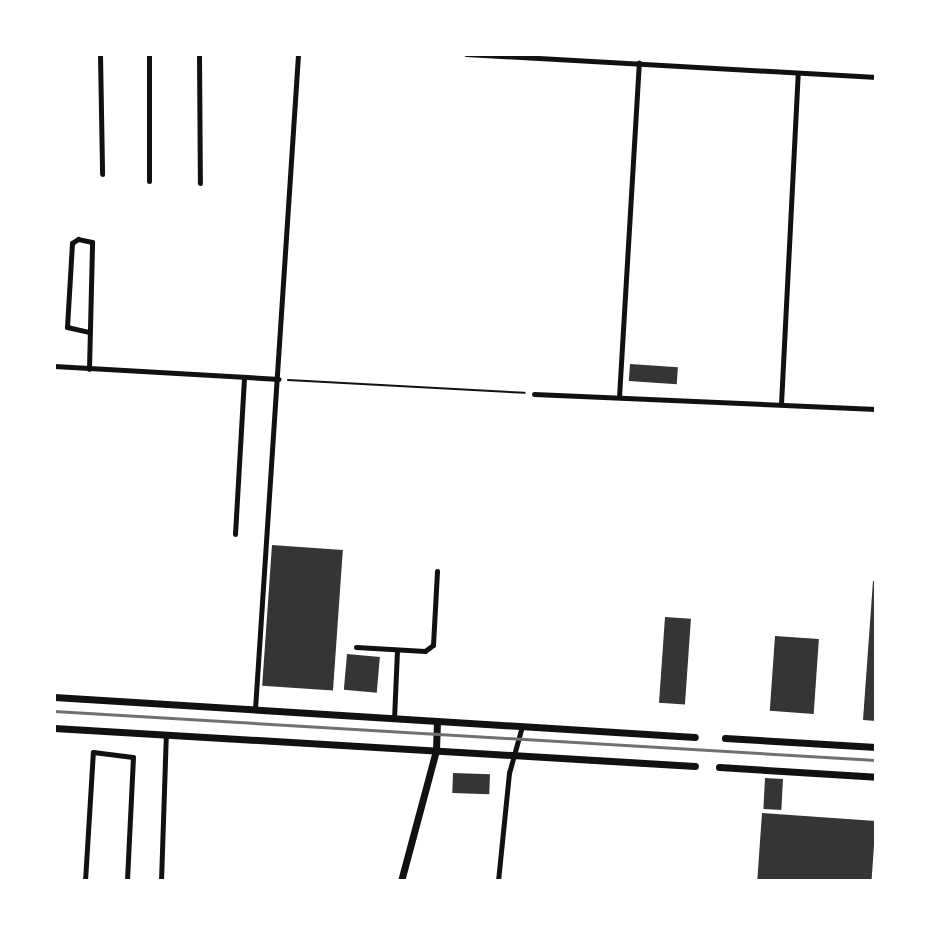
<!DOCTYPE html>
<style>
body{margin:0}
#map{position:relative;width:930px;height:935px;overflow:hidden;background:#fff;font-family:"DM Sans",sans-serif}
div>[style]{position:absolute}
.building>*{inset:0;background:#353535;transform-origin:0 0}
.path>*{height:2px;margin:-1px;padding:0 1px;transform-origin:1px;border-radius:1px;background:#111}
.minor>*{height:5px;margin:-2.5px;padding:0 2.5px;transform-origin:2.5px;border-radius:2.5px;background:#111}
.tertiary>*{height:7px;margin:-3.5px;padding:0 3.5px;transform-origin:3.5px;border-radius:3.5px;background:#111}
.secondary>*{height:7px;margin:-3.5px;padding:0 3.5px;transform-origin:3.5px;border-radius:3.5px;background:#111}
.rail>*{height:3px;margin:-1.5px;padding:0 1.5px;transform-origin:1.5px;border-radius:1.5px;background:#707070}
span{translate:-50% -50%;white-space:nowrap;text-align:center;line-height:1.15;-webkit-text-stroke:8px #fff;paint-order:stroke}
.frame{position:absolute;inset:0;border:56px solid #fff;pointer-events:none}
</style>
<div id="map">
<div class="building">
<div style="left:630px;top:364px;width:48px;height:17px;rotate:4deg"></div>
<div style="left:272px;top:545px;width:71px;height:141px;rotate:4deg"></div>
<div style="clip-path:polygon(873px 581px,876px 581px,876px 721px,863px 720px)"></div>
<div style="left:665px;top:617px;width:26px;height:86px;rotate:4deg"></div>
<div style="left:775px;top:636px;width:44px;height:75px;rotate:4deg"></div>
<div style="left:347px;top:654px;width:33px;height:36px;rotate:5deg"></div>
<div style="left:453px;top:773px;width:37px;height:20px;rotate:2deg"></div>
<div style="left:765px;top:778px;width:18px;height:31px;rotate:3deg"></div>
<div style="left:762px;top:813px;width:114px;height:68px;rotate:4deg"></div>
</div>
<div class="path">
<div style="left:288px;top:380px;width:237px;rotate:3.1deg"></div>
</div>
<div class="minor">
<div style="left:100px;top:54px;width:120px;rotate:89deg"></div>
<div style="left:199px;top:54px;width:129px;rotate:89.6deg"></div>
<div style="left:466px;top:54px;width:411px;rotate:3.2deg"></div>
<div style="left:149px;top:181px;width:127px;rotate:-90deg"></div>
<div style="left:54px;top:366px;width:225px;rotate:3.3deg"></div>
<div style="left:89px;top:369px;width:127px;rotate:-88.6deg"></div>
<div style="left:92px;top:242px;width:14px;rotate:-168deg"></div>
<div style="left:78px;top:239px;width:7px;rotate:146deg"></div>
<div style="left:72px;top:243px;width:84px;rotate:93.4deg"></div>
<div style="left:67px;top:327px;width:23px;rotate:13deg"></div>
<div style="left:534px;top:394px;width:342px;rotate:2.5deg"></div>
<div style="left:619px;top:397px;width:335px;rotate:-86.6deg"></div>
<div style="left:781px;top:404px;width:331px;rotate:-87.1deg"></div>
<div style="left:235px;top:534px;width:157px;rotate:-86.7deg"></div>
<div style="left:356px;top:647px;width:69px;rotate:3.3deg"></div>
<div style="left:425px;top:651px;width:10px;rotate:-37deg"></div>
<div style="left:433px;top:645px;width:74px;rotate:-86.9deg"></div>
<div style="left:255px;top:709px;width:656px;rotate:-86.24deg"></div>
<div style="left:394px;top:719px;width:69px;rotate:-87.5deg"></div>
<div style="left:85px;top:881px;width:129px;rotate:-86.5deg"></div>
<div style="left:93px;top:752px;width:40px;rotate:7.1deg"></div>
<div style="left:133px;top:757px;width:124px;rotate:92.8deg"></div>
<div style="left:161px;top:881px;width:147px;rotate:-88.1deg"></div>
<div style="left:498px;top:881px;width:109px;rotate:-84.2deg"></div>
<div style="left:509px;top:773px;width:49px;rotate:-74.5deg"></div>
</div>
<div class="tertiary">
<div style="left:401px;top:881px;width:136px;rotate:-75deg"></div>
<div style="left:436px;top:750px;width:27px;rotate:-88deg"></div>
</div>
<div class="secondary">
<div style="left:54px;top:697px;width:642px;rotate:3.57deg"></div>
<div style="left:54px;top:728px;width:642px;rotate:3.39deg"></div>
<div style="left:725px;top:738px;width:151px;rotate:3.4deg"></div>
<div style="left:719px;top:767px;width:157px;rotate:3.6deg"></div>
</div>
<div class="rail">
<div style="left:54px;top:711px;width:823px;rotate:3.41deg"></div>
</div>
<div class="frame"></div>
</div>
